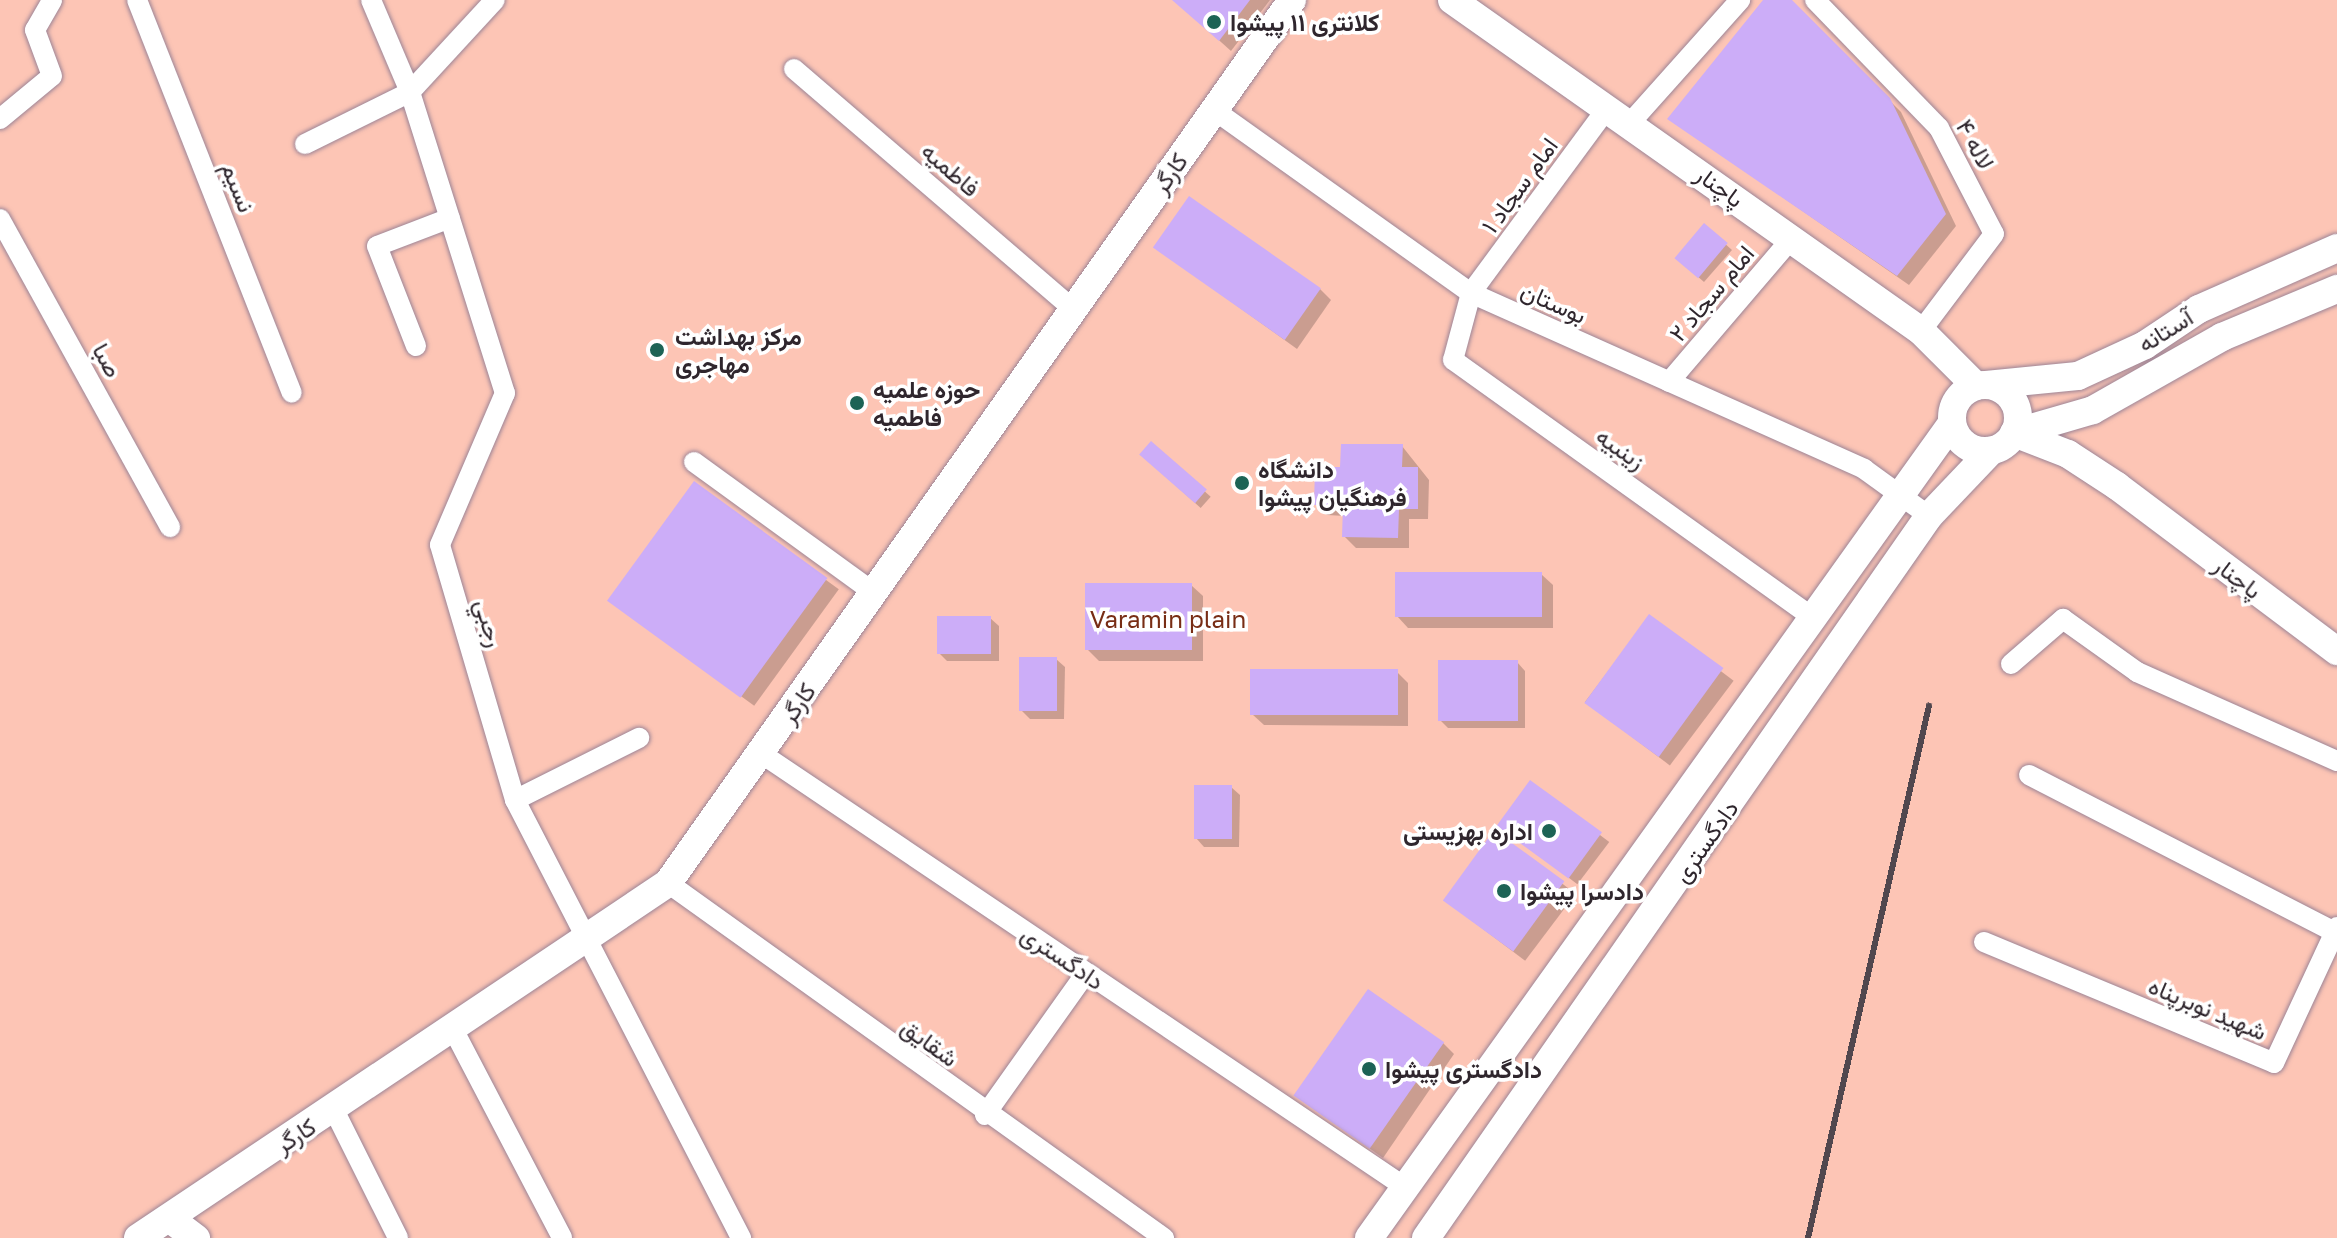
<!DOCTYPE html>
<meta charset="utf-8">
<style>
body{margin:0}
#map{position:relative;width:2337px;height:1238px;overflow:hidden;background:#fcecf8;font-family:"Golos Text",Vazirmatn,sans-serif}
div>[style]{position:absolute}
.green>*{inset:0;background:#fdc5b5;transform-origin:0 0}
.shadow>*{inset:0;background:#0003;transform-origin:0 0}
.building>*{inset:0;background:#ccadf8;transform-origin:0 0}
.roads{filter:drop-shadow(0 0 2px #9c8496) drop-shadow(0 0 2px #9c8496)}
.street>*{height:20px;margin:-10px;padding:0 10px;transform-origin:10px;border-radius:10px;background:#fff}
.secondary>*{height:28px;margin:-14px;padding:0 14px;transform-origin:14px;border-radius:14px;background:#fff}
.secondary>.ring{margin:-14px;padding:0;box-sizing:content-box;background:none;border:28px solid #fff;border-radius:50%}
.rail>*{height:6px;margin:-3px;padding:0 3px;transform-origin:3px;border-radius:3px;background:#51474e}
.dots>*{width:22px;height:22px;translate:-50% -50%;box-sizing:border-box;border:4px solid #fff;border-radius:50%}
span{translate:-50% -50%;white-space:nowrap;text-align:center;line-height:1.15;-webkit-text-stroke:7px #fff;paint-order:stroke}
.poi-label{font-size:24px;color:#2f262d;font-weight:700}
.left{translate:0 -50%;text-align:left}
.right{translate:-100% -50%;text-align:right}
.street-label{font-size:24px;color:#2f262d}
.park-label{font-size:24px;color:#782d15}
</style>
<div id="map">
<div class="green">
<div style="left:0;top:0;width:2337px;height:1238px"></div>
</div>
<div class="shadow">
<div style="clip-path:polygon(1174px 0,1270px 0,1231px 51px)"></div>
<div style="clip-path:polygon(1766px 0,1789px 0,1901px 112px,1956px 226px,1909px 285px,1670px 119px)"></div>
<div style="clip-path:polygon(1705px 226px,1732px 250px,1704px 282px,1682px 263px)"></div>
<div style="clip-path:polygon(1155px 247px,1320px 289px,1331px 300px,1297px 349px)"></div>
<div style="left:1152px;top:444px;width:79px;height:15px;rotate:42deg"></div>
<div style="clip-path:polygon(1402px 446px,1429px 480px,1428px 519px,1409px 519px,1409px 548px,1356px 548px,1344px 536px,1345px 516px,1327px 515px,1316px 504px,1342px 469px)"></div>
<div style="left:694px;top:484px;width:179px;height:144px;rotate:36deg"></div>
<div style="clip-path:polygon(1541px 574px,1553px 585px,1553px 628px,1408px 628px,1397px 616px)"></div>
<div style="clip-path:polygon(1191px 585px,1203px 596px,1203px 661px,1099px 661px,1087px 649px)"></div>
<div style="left:1649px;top:617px;width:106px;height:106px;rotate:37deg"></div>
<div style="clip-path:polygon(990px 618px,999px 626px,999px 661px,947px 661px,939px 653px)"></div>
<div style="clip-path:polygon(1056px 659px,1065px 667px,1064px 719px,1030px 719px,1021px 710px)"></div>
<div style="clip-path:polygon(1517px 662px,1525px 671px,1525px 728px,1448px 728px,1440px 720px)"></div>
<div style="clip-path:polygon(1397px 672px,1408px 683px,1408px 726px,1264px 725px,1252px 714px)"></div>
<div style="left:1531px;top:783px;width:98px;height:53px;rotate:37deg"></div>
<div style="clip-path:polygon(1231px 787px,1240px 795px,1239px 847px,1204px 847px,1196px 838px)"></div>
<div style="left:1495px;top:833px;width:101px;height:84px;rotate:37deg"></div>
<div style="clip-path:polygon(1443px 1043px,1454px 1054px,1383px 1158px,1297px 1096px)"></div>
</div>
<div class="building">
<div style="clip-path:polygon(1172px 0,1250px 0,1219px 41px)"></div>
<div style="clip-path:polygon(1763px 0,1792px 0,1890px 98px,1946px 214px,1897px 276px,1667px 119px)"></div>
<div style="left:1189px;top:196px;width:161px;height:63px;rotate:35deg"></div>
<div style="left:1704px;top:223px;width:31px;height:46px;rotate:40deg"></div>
<div style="left:1151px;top:441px;width:74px;height:18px;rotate:41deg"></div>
<div style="clip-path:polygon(1341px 444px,1403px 444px,1402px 467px,1418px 467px,1418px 509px,1399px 509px,1398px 538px,1342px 537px,1343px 505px,1314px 505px,1315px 467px,1340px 467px)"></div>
<div style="left:694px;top:481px;width:165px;height:148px;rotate:36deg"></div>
<div style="left:1395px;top:572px;width:147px;height:45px"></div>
<div style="left:1085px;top:583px;width:107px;height:67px"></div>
<div style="left:1649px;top:614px;width:92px;height:110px;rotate:36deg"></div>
<div style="left:937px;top:616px;width:54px;height:38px"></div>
<div style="left:1019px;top:657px;width:38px;height:54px"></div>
<div style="left:1438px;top:660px;width:80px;height:61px"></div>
<div style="left:1250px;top:669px;width:148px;height:46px"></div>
<div style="left:1530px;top:780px;width:89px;height:57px;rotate:36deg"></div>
<div style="left:1194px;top:785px;width:38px;height:54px"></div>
<div style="left:1494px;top:830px;width:87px;height:87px;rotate:36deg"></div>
<div style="left:1368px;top:989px;width:93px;height:130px;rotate:35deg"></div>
</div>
<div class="roads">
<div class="street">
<div style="left:137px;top:0;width:422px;rotate:68.5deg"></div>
<div style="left:371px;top:0;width:100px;rotate:67deg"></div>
<div style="left:410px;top:92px;width:316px;rotate:72.5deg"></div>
<div style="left:505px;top:393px;width:165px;rotate:113.2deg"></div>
<div style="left:440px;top:545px;width:266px;rotate:73.6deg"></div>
<div style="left:515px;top:800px;width:493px;rotate:62.7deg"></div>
<div style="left:1815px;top:0;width:178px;rotate:45.9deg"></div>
<div style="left:1939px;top:128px;width:119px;rotate:62.6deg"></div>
<div style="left:1994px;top:234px;width:121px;rotate:127deg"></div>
<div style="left:794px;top:69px;width:368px;rotate:40.7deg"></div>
<div style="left:1608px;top:107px;width:231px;rotate:126.4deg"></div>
<div style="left:1471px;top:293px;width:69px;rotate:105deg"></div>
<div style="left:1453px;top:360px;width:445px;rotate:35.6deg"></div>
<div style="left:1214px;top:110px;width:315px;rotate:35.5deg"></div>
<div style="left:1471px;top:293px;width:431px;rotate:24.1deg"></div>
<div style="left:1864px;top:469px;width:80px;rotate:35.9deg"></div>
<div style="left:0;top:119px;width:67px;rotate:-39.6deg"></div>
<div style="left:52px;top:76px;width:49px;rotate:-110.3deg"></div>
<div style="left:35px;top:30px;width:34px;rotate:-60deg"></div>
<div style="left:1631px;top:122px;width:164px;rotate:-48.2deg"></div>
<div style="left:305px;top:144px;width:117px;rotate:-26.3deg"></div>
<div style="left:410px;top:92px;width:125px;rotate:-47.3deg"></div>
<div style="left:0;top:219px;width:352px;rotate:61.1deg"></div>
<div style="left:416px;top:346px;width:107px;rotate:-111.3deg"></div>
<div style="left:377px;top:246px;width:78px;rotate:-21deg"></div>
<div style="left:1669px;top:382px;width:189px;rotate:-49.5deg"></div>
<div style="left:694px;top:462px;width:223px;rotate:36deg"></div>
<div style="left:2011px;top:664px;width:69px;rotate:-40.9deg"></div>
<div style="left:2063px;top:619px;width:91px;rotate:35.6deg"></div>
<div style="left:2137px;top:672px;width:219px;rotate:24deg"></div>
<div style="left:762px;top:754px;width:775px;rotate:33.96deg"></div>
<div style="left:2029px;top:775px;width:344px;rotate:27.2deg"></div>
<div style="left:515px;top:800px;width:139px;rotate:-26.6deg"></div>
<div style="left:668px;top:883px;width:610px;rotate:35.59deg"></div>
<div style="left:1984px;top:942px;width:314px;rotate:22.6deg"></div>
<div style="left:2274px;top:1063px;width:150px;rotate:-65.1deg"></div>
<div style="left:454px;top:1031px;width:233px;rotate:62.4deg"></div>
<div style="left:334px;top:1110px;width:143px;rotate:63.4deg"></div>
<div style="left:985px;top:1115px;width:174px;rotate:-54.6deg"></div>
</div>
<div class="secondary">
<div style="left:1452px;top:0;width:574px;rotate:35.21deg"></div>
<div style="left:1921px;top:331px;width:78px;rotate:45deg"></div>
<div class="ring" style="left:1952px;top:385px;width:38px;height:38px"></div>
<div style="left:1986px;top:385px;width:92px;rotate:-5.6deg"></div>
<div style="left:2078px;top:376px;width:74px;rotate:-24.8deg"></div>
<div style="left:2145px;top:345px;width:65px;rotate:-33.7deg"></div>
<div style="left:2199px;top:309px;width:151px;rotate:-23.8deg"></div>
<div style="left:2014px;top:433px;width:58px;rotate:21.3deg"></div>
<div style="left:2068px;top:454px;width:59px;rotate:33.1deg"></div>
<div style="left:2117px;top:486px;width:275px;rotate:36.9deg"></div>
<div style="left:2014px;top:433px;width:82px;rotate:-16.2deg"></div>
<div style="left:2093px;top:410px;width:148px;rotate:-29.5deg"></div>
<div style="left:2222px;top:337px;width:125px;rotate:-22.7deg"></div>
<div style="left:169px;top:1218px;width:34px;rotate:37deg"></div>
<div style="left:138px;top:1238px;width:638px;rotate:-33.81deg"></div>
<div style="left:668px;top:883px;width:1081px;rotate:-54.75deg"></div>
<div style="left:1369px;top:1238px;width:1002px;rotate:-54.42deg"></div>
<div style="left:1426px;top:1238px;width:880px;rotate:-55.14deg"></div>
<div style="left:1929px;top:516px;width:90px;rotate:-46.4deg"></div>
</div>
</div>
<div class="rail">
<div style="left:1808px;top:1238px;width:546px;rotate:-77.19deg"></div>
</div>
<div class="dots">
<div style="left:1214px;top:22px;background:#1d6355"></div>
<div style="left:657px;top:350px;background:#1d6355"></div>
<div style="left:857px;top:403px;background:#1d6355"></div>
<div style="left:1242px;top:483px;background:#1d6355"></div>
<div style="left:1549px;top:831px;background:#1d6355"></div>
<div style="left:1504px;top:891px;background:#1d6355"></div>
<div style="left:1369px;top:1069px;background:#1d6355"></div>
</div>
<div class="poi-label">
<span class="left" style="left:1230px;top:22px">کلانتری ۱۱ پیشوا</span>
<span class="left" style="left:675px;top:350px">مرکز بهداشت<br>مهاجری</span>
<span class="left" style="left:873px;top:403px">حوزه علمیه<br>فاطمیه</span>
<span class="left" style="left:1258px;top:483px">دانشگاه<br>فرهنگیان پیشوا</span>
<span class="right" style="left:1533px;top:831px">اداره بهزیستی</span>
<span class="left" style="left:1520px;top:891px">دادسرا پیشوا</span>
<span class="left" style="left:1385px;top:1069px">دادگستری پیشوا</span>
</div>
<div class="street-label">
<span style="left:1976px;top:144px;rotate:61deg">لاله ۴</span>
<span style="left:951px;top:169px;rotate:41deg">فاطميه</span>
<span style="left:1169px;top:173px;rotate:-55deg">کارگر</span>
<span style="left:1519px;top:185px;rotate:-54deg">امام سجاد ۱</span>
<span style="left:1720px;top:186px;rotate:36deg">پاچنار</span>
<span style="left:239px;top:187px;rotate:68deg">نسيم</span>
<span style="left:1711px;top:293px;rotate:-50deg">امام سجاد ۲</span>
<span style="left:1554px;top:302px;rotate:24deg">بوستان</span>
<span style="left:2165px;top:330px;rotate:-32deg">آستانه</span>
<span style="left:108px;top:360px;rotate:61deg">صبا</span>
<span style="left:1621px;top:448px;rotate:35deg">زينبيه</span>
<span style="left:2238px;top:577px;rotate:37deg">پاچنار</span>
<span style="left:490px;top:623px;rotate:74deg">رجبي</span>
<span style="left:797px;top:703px;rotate:-55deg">کارگر</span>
<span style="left:1705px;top:841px;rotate:-55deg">دادگستری</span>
<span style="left:1063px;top:957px;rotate:34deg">دادگستری</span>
<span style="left:2208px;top:1008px;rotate:23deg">شهید نوبرپناه</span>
<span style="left:930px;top:1042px;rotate:36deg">شقايق</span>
<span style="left:295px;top:1135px;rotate:-33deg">کارگر</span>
</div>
<div class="park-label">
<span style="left:1168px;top:619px">Varamin plain</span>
</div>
</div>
